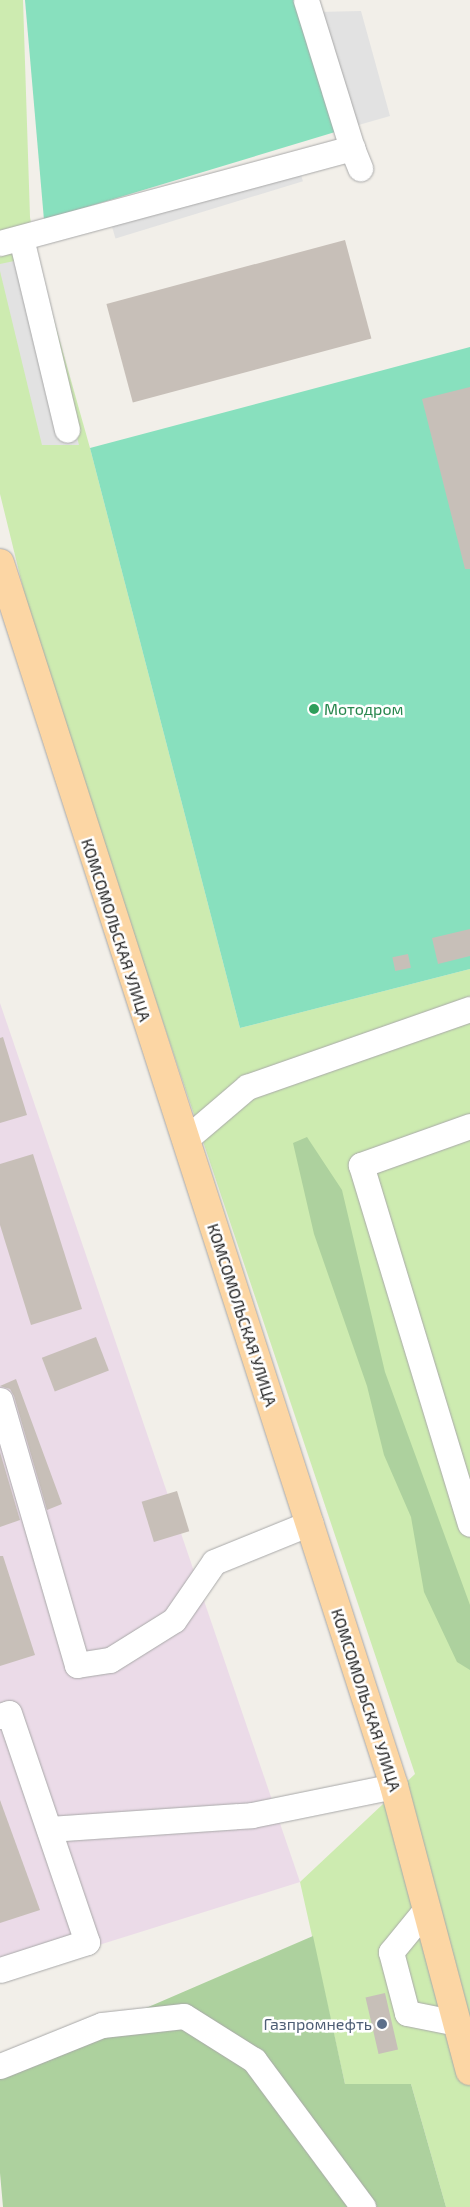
<!DOCTYPE html>
<meta charset="utf-8">
<style>
body{margin:0}
#map{position:relative;width:470px;height:2207px;overflow:hidden;background:#f2efe9;font-family:"Exo 2",sans-serif}
div>[style]{position:absolute}
.industrial>*{inset:0;background:#ebdbe8}
.grass>*{inset:0;background:#cdebb0}
.forest>*{inset:0;background:#add19e}
.pitch>*{inset:0;background:#88e0be}
.parking>*{inset:0;background:#e2e2e2;transform-origin:0 0}
.building>*{inset:0;background:#c7bfb8;transform-origin:0 0}
.roads{filter:drop-shadow(0 0 1px #a9a9a9) drop-shadow(0 0 1px #a9a9a9)}
.minor>*{height:25px;margin:-12.5px;padding:0 12.5px;transform-origin:12.5px;border-radius:12.5px;background:#fff}
.major>*{height:28px;margin:-14px;padding:0 14px;transform-origin:14px;border-radius:14px;background:#fcd6a4}
.dots>*{width:14px;height:14px;translate:-50% -50%;box-sizing:border-box;border:2px solid #fff;border-radius:50%}
span{translate:-50% -50%;white-space:nowrap;text-align:center;line-height:1.15;-webkit-text-stroke:5px #fff;paint-order:stroke}
.leisure-label{font-size:16px;color:#27864d}
.left{translate:0 -50%;text-align:left}
.street-label{font-size:16px;color:#222}
.service-label{font-size:16px;color:#4e5e75}
.right{translate:-100% -50%;text-align:right}
</style>
<div id="map">
<div class="industrial">
<div style="clip-path:polygon(0 1003px,300px 1882px,0 1976px)"></div>
</div>
<div class="grass">
<div style="clip-path:polygon(0 0,23px 0,30px 217px,38px 263px,90px 448px,240px 1028px,470px 969px,470px 2207px,446px 2207px,411px 2084px,345px 2084px,300px 1882px,415px 1774px,38px 649px,0 494px)"></div>
</div>
<div class="forest">
<div style="clip-path:polygon(307px 1137px,342px 1190px,385px 1372px,470px 1605px,470px 1670px,457px 1662px,424px 1592px,411px 1517px,384px 1455px,367px 1386px,314px 1234px,293px 1143px)"></div>
<div style="clip-path:polygon(313px 1936px,345px 2084px,411px 2084px,446px 2207px,3px 2207px,0 2173px,0 2071px)"></div>
</div>
<div class="pitch">
<div style="clip-path:polygon(25px 0,313px 0,355px 126px,44px 220px)"></div>
<div style="clip-path:polygon(470px 347px,470px 969px,240px 1028px,90px 448px)"></div>
</div>
<div class="parking">
<div style="clip-path:polygon(361px 11px,390px 116px,355px 126px,317px 12px)"></div>
<div style="left:298px;top:165px;width:17px;height:196px;rotate:73deg"></div>
<div style="clip-path:polygon(33px 257px,79px 445px,42px 445px,0 271px,0 264px)"></div>
</div>
<div class="building">
<div style="left:345px;top:240px;width:102px;height:247px;rotate:75deg"></div>
<div style="clip-path:polygon(470px 387px,470px 569px,465px 569px,422px 399px)"></div>
<div style="clip-path:polygon(470px 929px,470px 956px,438px 964px,432px 938px)"></div>
<div style="left:408px;top:954px;width:14px;height:16px;rotate:78deg"></div>
<div style="clip-path:polygon(3px 1037px,27px 1115px,0 1123px,0 1038px)"></div>
<div style="clip-path:polygon(33px 1154px,82px 1309px,31px 1325px,0 1225px,0 1164px)"></div>
<div style="left:96px;top:1337px;width:36px;height:58px;rotate:69deg"></div>
<div style="clip-path:polygon(16px 1379px,62px 1504px,47px 1510px,14px 1396px,10px 1389px,0 1386px)"></div>
<div style="clip-path:polygon(0 1452px,20px 1520px,0 1527px)"></div>
<div style="left:177px;top:1491px;width:42px;height:37px;rotate:73deg"></div>
<div style="clip-path:polygon(0 1556px,3px 1556px,35px 1655px,0 1666px)"></div>
<div style="clip-path:polygon(0 1800px,40px 1910px,0 1923px)"></div>
<div style="left:385px;top:1993px;width:58px;height:20px;rotate:77deg"></div>
</div>
<div class="roads">
<div class="minor">
<div style="left:352px;top:148px;width:22px;rotate:68deg"></div>
<div style="left:21px;top:238px;width:197px;rotate:76.5deg"></div>
<div style="left:0;top:243px;width:365px;rotate:-15.1deg"></div>
<div style="left:352px;top:148px;width:155px;rotate:-107.3deg"></div>
<div style="left:470px;top:1126px;width:116px;rotate:160.3deg"></div>
<div style="left:361px;top:1165px;width:375px;rotate:73.1deg"></div>
<div style="left:185px;top:1140px;width:82px;rotate:-40.5deg"></div>
<div style="left:247px;top:1087px;width:236px;rotate:-19.3deg"></div>
<div style="left:0;top:1400px;width:276px;rotate:73.8deg"></div>
<div style="left:77px;top:1665px;width:33px;rotate:-9deg"></div>
<div style="left:110px;top:1660px;width:75px;rotate:-32deg"></div>
<div style="left:174px;top:1620px;width:70px;rotate:-55.4deg"></div>
<div style="left:214px;top:1562px;width:104px;rotate:-22.1deg"></div>
<div style="left:0;top:1716px;width:9px;rotate:-18deg"></div>
<div style="left:9px;top:1713px;width:242px;rotate:71.2deg"></div>
<div style="left:87px;top:1942px;width:91px;rotate:162.2deg"></div>
<div style="left:49px;top:1829px;width:203px;rotate:-3.9deg"></div>
<div style="left:252px;top:1815px;width:145px;rotate:-11.5deg"></div>
<div style="left:427px;top:1908px;width:57px;rotate:129.3deg"></div>
<div style="left:391px;top:1952px;width:63px;rotate:75.3deg"></div>
<div style="left:407px;top:2013px;width:51px;rotate:11.3deg"></div>
<div style="left:0;top:2066px;width:110px;rotate:-21.9deg"></div>
<div style="left:102px;top:2025px;width:82px;rotate:-6.3deg"></div>
<div style="left:184px;top:2016px;width:83px;rotate:32.2deg"></div>
<div style="left:254px;top:2060px;width:183px;rotate:53.4deg"></div>
</div>
<div class="major">
<div style="left:0;top:563px;width:1285px;rotate:72.14deg"></div>
<div style="left:394px;top:1786px;width:295px;rotate:75.1deg"></div>
</div>
</div>
<div class="dots">
<div style="left:314px;top:709px;background:#2e9e5b"></div>
<div style="left:382px;top:2024px;background:#5c6f8a"></div>
</div>
<div class="leisure-label">
<span class="left" style="left:324px;top:709px">Мотодром</span>
</div>
<div class="street-label">
<span style="left:116px;top:930px;rotate:72deg">КОМСОМОЛЬСКАЯ УЛИЦА</span>
<span style="left:242px;top:1315px;rotate:72deg">КОМСОМОЛЬСКАЯ УЛИЦА</span>
<span style="left:366px;top:1700px;rotate:72deg">КОМСОМОЛЬСКАЯ УЛИЦА</span>
</div>
<div class="service-label">
<span class="right" style="left:372px;top:2024px">Газпромнефть</span>
</div>
</div>
